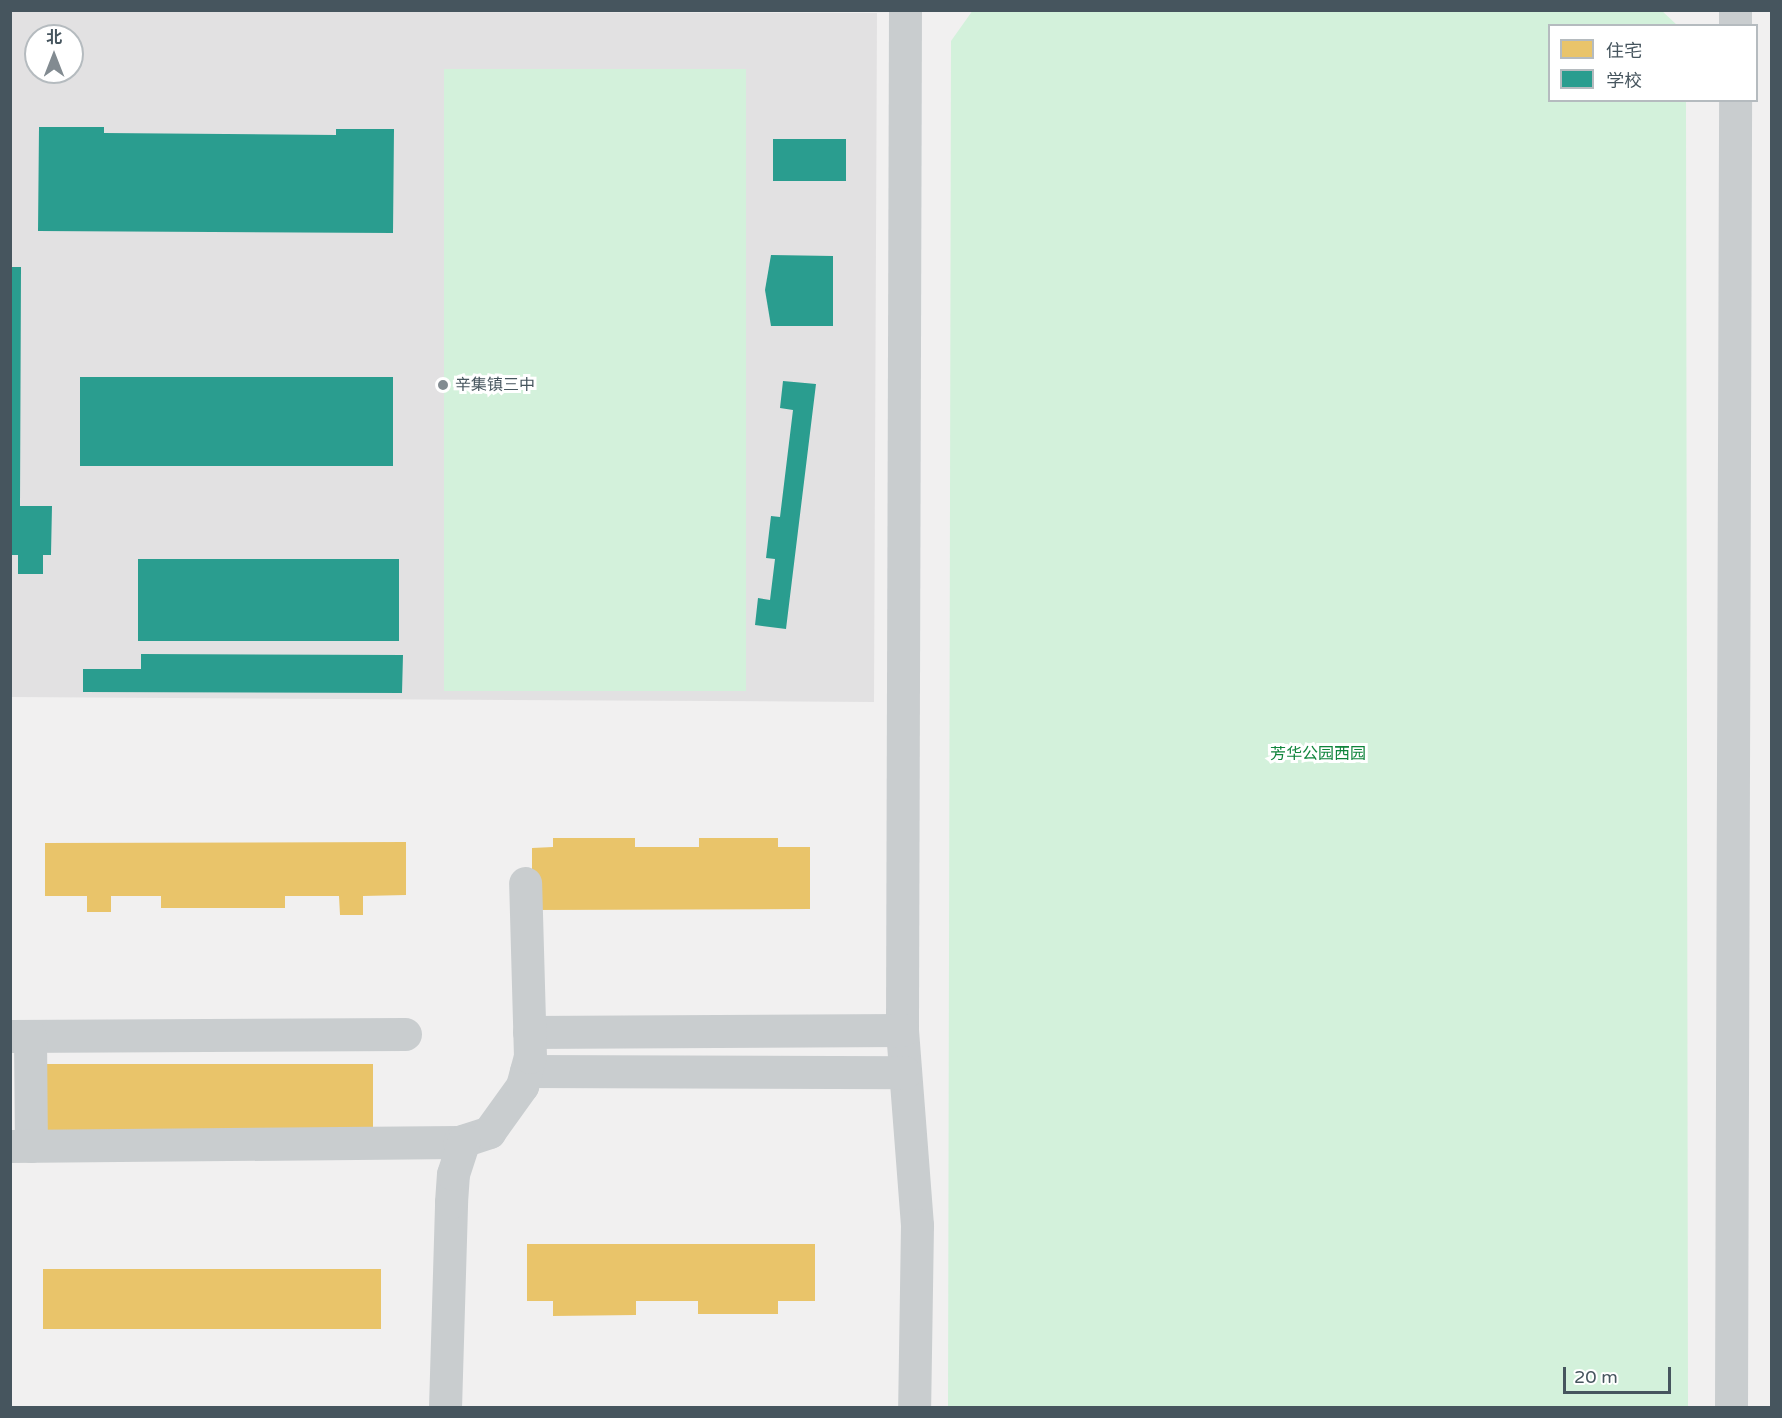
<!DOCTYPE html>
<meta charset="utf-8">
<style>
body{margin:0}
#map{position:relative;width:1782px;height:1418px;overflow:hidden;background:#f1f0f0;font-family:"Varela Round","Noto Sans SC",sans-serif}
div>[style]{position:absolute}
.education>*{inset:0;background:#e2e1e2}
.green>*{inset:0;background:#d3f1db;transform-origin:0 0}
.homes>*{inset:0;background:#e9c46a;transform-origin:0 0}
.schools>*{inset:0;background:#2a9d8f;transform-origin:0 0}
.minor>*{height:33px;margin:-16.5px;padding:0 16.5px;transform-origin:16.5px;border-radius:16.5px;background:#c9cdcf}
.dots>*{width:16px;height:16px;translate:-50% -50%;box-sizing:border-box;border:3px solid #fff;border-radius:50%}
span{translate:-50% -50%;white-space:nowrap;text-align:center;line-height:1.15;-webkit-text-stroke:6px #fff;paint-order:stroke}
.poi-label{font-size:16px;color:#46555e}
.left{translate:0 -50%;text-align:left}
.park-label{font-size:16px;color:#10853c}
.frame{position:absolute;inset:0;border:12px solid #46555e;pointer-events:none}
.legend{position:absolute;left:1548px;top:24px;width:210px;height:78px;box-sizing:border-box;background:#fff;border:2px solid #b5bbbf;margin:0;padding:8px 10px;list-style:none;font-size:18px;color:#46555e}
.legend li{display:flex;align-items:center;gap:12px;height:30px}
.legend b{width:30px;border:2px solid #b5bbbf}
.north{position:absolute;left:24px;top:24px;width:60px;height:60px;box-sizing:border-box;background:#fff;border:2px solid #b5bbbf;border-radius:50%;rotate:0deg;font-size:16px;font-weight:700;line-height:24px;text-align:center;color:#46555e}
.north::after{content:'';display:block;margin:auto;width:21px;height:27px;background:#828b91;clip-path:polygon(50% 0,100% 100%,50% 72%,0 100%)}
.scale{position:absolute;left:1563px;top:1367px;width:108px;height:27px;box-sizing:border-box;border:3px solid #46555e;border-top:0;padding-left:8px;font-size:18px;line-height:21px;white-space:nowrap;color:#46555e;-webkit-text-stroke:4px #fff;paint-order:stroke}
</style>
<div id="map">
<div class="education">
<div style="clip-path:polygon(evenodd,11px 11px,877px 13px,874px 702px,11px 697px,11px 11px,36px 36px,72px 36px,72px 72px,36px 72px,36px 36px)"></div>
</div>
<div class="green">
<div style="clip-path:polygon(973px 10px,1661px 10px,1677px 25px,1550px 26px,1550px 100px,1686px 101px,1688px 1407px,948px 1407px,951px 41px)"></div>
<div style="left:444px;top:69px;width:302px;height:622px"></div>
</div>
<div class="homes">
<div style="clip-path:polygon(553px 838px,635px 838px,635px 847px,699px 847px,699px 838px,778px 838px,778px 847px,810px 847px,810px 909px,532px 910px,532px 848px,553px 847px)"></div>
<div style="clip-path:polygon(406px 842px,406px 895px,363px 896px,363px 915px,340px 915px,339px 896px,285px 896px,285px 908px,161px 908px,161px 896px,111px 896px,111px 912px,87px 912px,87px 896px,45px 896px,45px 843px)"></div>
<div style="left:43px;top:1064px;width:330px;height:68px"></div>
<div style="clip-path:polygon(527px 1244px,815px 1244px,815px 1301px,778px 1301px,778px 1314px,698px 1314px,698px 1301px,636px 1301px,636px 1315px,553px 1316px,553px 1301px,527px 1301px)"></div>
<div style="left:43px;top:1269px;width:338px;height:60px"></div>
</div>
<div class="schools">
<div style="clip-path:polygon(39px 127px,104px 127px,104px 133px,336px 135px,336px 129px,394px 129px,393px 233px,38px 231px)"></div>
<div style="left:773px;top:139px;width:73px;height:42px"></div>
<div style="clip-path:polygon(771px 255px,833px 256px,833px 326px,771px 326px,765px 290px)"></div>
<div style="clip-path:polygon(10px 267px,21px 267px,20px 506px,52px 506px,51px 555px,43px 555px,43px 574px,18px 574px,18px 555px,10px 555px)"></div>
<div style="left:80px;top:377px;width:313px;height:89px"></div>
<div style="clip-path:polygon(783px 381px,816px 384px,786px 629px,755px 625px,758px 598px,770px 600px,775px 559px,766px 558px,771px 516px,780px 517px,793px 410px,780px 408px)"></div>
<div style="left:138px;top:559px;width:261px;height:82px"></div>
<div style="clip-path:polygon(141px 654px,403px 655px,402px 693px,83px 692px,83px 669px,141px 669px)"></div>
</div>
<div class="minor">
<div style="left:905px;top:10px;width:1020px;rotate:90.17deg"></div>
<div style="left:902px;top:1030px;width:196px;rotate:85.6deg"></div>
<div style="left:917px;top:1225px;width:183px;rotate:90.9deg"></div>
<div style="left:1735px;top:10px;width:16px;rotate:90deg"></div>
<div style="left:529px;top:1032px;width:373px;rotate:-0.3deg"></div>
<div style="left:10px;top:1036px;width:395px;rotate:-0.3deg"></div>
<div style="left:30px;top:1036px;width:110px;rotate:89.5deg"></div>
<div style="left:526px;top:1071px;width:379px;rotate:0.2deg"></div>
<div style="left:10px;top:1146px;width:449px;rotate:-0.5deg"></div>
<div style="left:459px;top:1142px;width:32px;rotate:-18deg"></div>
<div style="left:489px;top:1132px;width:57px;rotate:-54.3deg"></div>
<div style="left:522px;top:1086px;width:30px;rotate:-75deg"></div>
<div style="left:530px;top:1057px;width:174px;rotate:-91.6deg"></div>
<div style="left:445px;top:1408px;width:206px;rotate:-88.3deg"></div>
<div style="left:451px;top:1202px;width:28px;rotate:-86deg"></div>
<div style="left:453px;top:1174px;width:35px;rotate:-72deg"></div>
<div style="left:1731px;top:1408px;width:1308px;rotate:-89.82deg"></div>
</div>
<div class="dots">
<div style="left:443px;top:385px;background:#828b91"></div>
</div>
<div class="poi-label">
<span class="left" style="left:455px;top:385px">辛集镇三中</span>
</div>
<div class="park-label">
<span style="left:1318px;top:754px">芳华公园西园</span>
</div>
<div class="frame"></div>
<ul class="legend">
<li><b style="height:16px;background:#e9c46a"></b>住宅</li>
<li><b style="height:16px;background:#2a9d8f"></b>学校</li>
</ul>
<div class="north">北</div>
<div class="scale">20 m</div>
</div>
